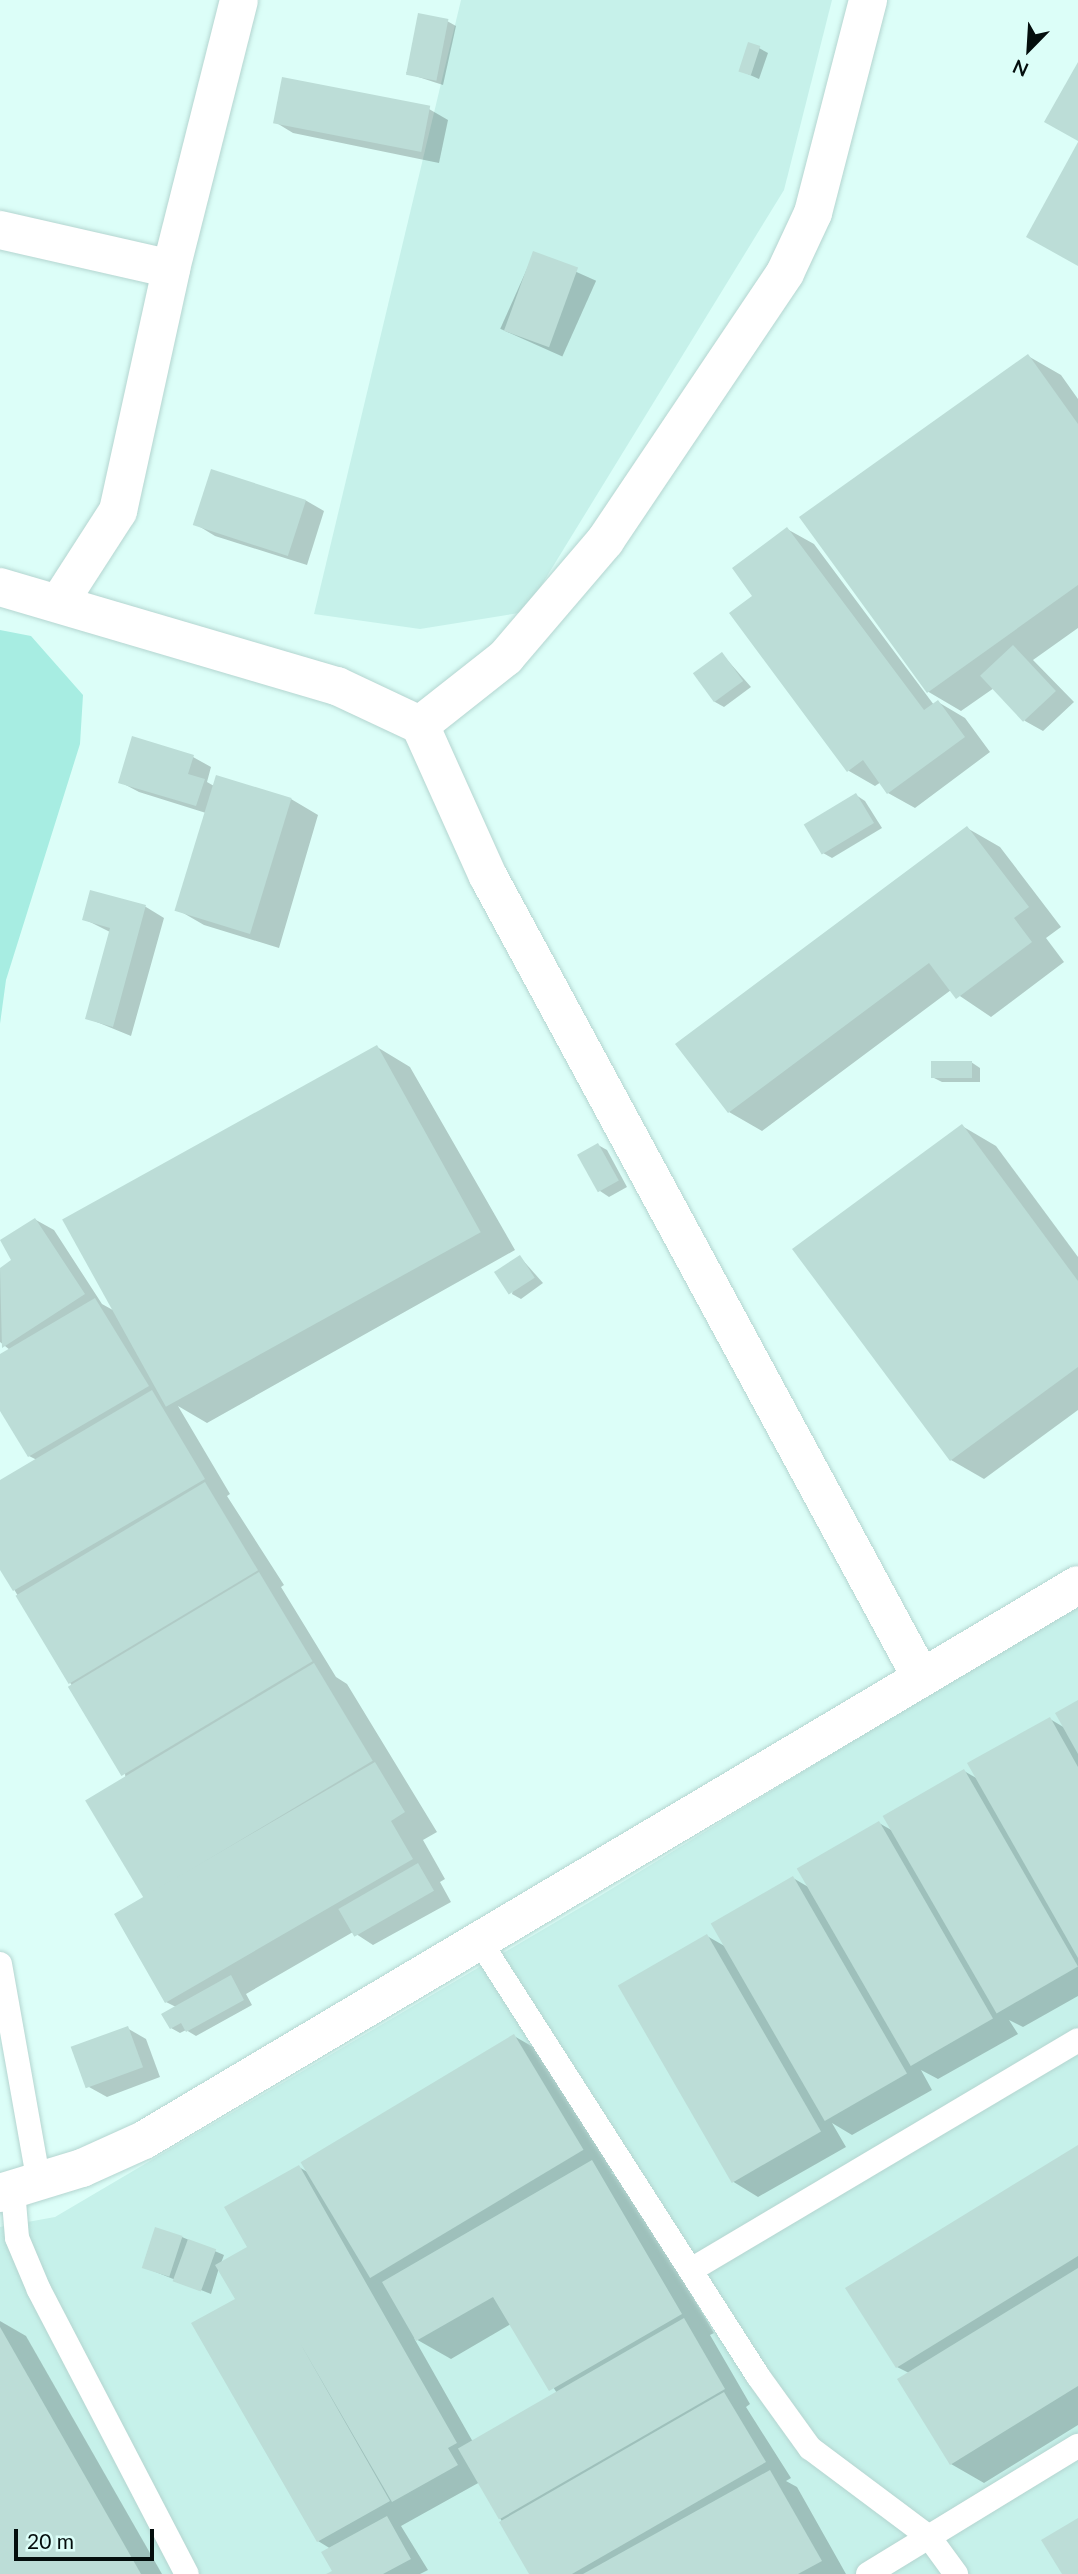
<!DOCTYPE html>
<style>
body{margin:0}
#map{position:relative;width:1078px;height:2574px;overflow:hidden;background:#dcfef8;font-family:Lato,sans-serif}
div>[style]{position:absolute}
.built>*{inset:0;background:#c6f1ea}
.green>*{inset:0;background:#a7ede2}
.shadow>*{inset:0;background:#0003;transform-origin:0 0}
.building>*{inset:0;background:#bcddd7;transform-origin:0 0}
.roads{filter:drop-shadow(0 0 2px #b4d5d0) drop-shadow(0 0 2px #b4d5d0)}
.lane>*{height:24px;margin:-12px;padding:0 12px;transform-origin:12px;border-radius:12px;background:#fff}
.street>*{height:38px;margin:-19px;padding:0 19px;transform-origin:19px;border-radius:19px;background:#fff}
span{translate:-50% -50%;white-space:nowrap;text-align:center;line-height:1.15;-webkit-text-stroke:6px #dcfef8;paint-order:stroke}
.north{position:absolute;left:994px;top:14px;width:70px;height:70px;-webkit-text-stroke:5px #dcfef8;paint-order:stroke;rotate:204deg;font-size:19px;font-weight:700;line-height:28px;text-align:center;color:#040e0d}
.north::after{content:'';display:block;margin:auto;width:24px;height:32px;background:#040e0d;clip-path:polygon(50% 0,100% 100%,50% 72%,0 100%)}
.scale{position:absolute;left:14px;top:2529px;width:140px;height:32px;box-sizing:border-box;border:4px solid #040e0d;border-top:0;padding-left:9px;font-size:21px;line-height:24px;white-space:nowrap;color:#040e0d;-webkit-text-stroke:5px #dcfef8;paint-order:stroke}
</style>
<div id="map">
<div class="built">
<div style="clip-path:polygon(461px 0,832px 0,784px 190px,525px 612px,420px 629px,314px 614px)"></div>
<div style="clip-path:polygon(1078px 1603px,1078px 2574px,0 2574px,0 2227px,55px 2217px,600px 1896px)"></div>
</div>
<div class="green">
<div style="clip-path:polygon(0 630px,31px 636px,83px 695px,80px 744px,6px 980px,0 1024px)"></div>
</div>
<div class="shadow">
<div style="clip-path:polygon(447px 21px,456px 26px,443px 85px,406px 73px)"></div>
<div style="clip-path:polygon(759px 48px,768px 53px,759px 79px,741px 71px)"></div>
<div style="clip-path:polygon(429px 109px,448px 120px,439px 163px,293px 133px,275px 122px)"></div>
<div style="left:534px;top:253px;width:68px;height:83px;rotate:24deg"></div>
<div style="clip-path:polygon(1028px 356px,1061px 375px,1078px 399px,1078px 628px,1033px 660px,1074px 702px,1043px 731px,1025px 721px,994px 688px,961px 711px,927px 691px)"></div>
<div style="clip-path:polygon(305px 500px,324px 511px,307px 565px,215px 536px,197px 525px)"></div>
<div style="clip-path:polygon(787px 529px,814px 544px,934px 705px,938px 702px,965px 718px,990px 752px,915px 808px,888px 793px,881px 782px,875px 786px,849px 771px,755px 596px)"></div>
<div style="clip-path:polygon(722px 654px,751px 687px,724px 707px,715px 702px)"></div>
<div style="clip-path:polygon(193px 757px,211px 767px,207px 782px,214px 786px,291px 799px,318px 815px,279px 948px,204px 925px,178px 910px,206px 813px,139px 792px,120px 782px)"></div>
<div style="clip-path:polygon(856px 795px,865px 801px,882px 828px,832px 858px,823px 853px)"></div>
<div style="clip-path:polygon(967px 828px,1000px 847px,1061px 927px,1046px 938px,1064px 962px,991px 1017px,951px 990px,762px 1131px,729px 1112px)"></div>
<div style="clip-path:polygon(91px 892px,146px 907px,164px 918px,131px 1036px,87px 1018px,110px 932px,84px 919px)"></div>
<div style="clip-path:polygon(377px 1047px,410px 1067px,515px 1250px,207px 1423px,178px 1406px,230px 1494px,227px 1496px,284px 1585px,281px 1587px,336px 1677px,347px 1684px,437px 1832px,423px 1840px,445px 1879px,440px 1882px,451px 1902px,373px 1945px,353px 1932px,246px 1994px,252px 2005px,196px 2036px,186px 2030px,180px 2033px,171px 2028px,176px 2007px,166px 2002px,147px 1896px,142px 1893px,125px 1774px,0 1566px,0 1482px,37px 1460px,29px 1456px,0 1407px,0 1356px,10px 1350px,0 1342px,0 1270px,14px 1261px,36px 1220px,54px 1230px,102px 1304px,120px 1314px)"></div>
<div style="clip-path:polygon(971px 1062px,980px 1068px,980px 1082px,942px 1082px,932px 1077px)"></div>
<div style="clip-path:polygon(962px 1126px,996px 1146px,1078px 1257px,1078px 1410px,984px 1479px,951px 1460px)"></div>
<div style="clip-path:polygon(598px 1145px,607px 1150px,627px 1187px,609px 1197px,600px 1191px)"></div>
<div style="clip-path:polygon(520px 1257px,543px 1283px,521px 1299px,512px 1294px)"></div>
<div style="clip-path:polygon(1078px 1702px,1078px 1996px,1023px 2027px,1009px 2020px,1018px 2034px,938px 2079px,921px 2070px,932px 2090px,852px 2135px,832px 2123px,846px 2147px,758px 2197px,732px 2181px,707px 1936px,728px 1948px,793px 1878px,810px 1888px,879px 1823px,893px 1831px,964px 1771px,978px 1779px,1050px 1719px,1065px 1728px)"></div>
<div style="clip-path:polygon(127px 2028px,146px 2039px,160px 2077px,107px 2097px,89px 2087px)"></div>
<div style="clip-path:polygon(evenodd,514px 2036px,547px 2055px,616px 2170px,611px 2173px,625px 2181px,714px 2333px,710px 2335px,750px 2404px,746px 2407px,791px 2478px,786px 2481px,797px 2487px,846px 2574px,531px 2574px,480px 2482px,401px 2526px,428px 2570px,420px 2574px,330px 2574px,334px 2572px,331px 2549px,318px 2541px,194px 2323px,237px 2300px,219px 2268px,211px 2294px,143px 2267px,182px 2237px,224px 2255px,221px 2263px,249px 2248px,299px 2167px,309px 2173px,514px 2036px,511px 2324px,557px 2393px,473px 2442px,414px 2338px,451px 2359px,511px 2324px)"></div>
<div style="clip-path:polygon(1078px 2147px,1078px 2425px,984px 2483px,951px 2464px,909px 2373px,897px 2367px)"></div>
<div style="clip-path:polygon(0 2321px,26px 2336px,162px 2574px,0 2574px)"></div>
</div>
<div class="building">
<div style="left:418px;top:13px;width:31px;height:63px;rotate:11deg"></div>
<div style="left:748px;top:42px;width:13px;height:31px;rotate:18deg"></div>
<div style="clip-path:polygon(1078px 62px,1078px 141px,1044px 122px)"></div>
<div style="left:282px;top:77px;width:151px;height:47px;rotate:11deg"></div>
<div style="clip-path:polygon(1078px 142px,1078px 266px,1026px 237px)"></div>
<div style="left:533px;top:251px;width:48px;height:85px;rotate:20deg"></div>
<div style="clip-path:polygon(1028px 354px,1078px 424px,1078px 585px,927px 693px,799px 517px)"></div>
<div style="left:211px;top:469px;width:100px;height:59px;rotate:18deg"></div>
<div style="clip-path:polygon(787px 527px,924px 710px,938px 700px,965px 737px,887px 794px,863px 760px,847px 772px,729px 613px,752px 596px,732px 568px)"></div>
<div style="left:1013px;top:645px;width:63px;height:45px;rotate:47deg"></div>
<div style="left:722px;top:652px;width:36px;height:36px;rotate:54deg"></div>
<div style="clip-path:polygon(132px 736px,194px 755px,188px 774px,205px 779px,196px 806px,118px 783px)"></div>
<div style="left:216px;top:775px;width:79px;height:142px;rotate:17deg"></div>
<div style="left:856px;top:793px;width:35px;height:61px;rotate:59deg"></div>
<div style="clip-path:polygon(967px 826px,1029px 907px,1014px 918px,1032px 942px,956px 999px,929px 963px,728px 1113px,675px 1044px)"></div>
<div style="clip-path:polygon(90px 890px,146px 905px,113px 1027px,85px 1019px,110px 928px,82px 920px)"></div>
<div style="left:377px;top:1045px;width:214px;height:360px;rotate:61deg"></div>
<div style="left:931px;top:1061px;width:41px;height:17px"></div>
<div style="clip-path:polygon(962px 1124px,1078px 1281px,1078px 1367px,950px 1461px,792px 1249px)"></div>
<div style="left:598px;top:1143px;width:43px;height:24px;rotate:61deg"></div>
<div style="clip-path:polygon(35px 1218px,85px 1294px,2px 1348px,0 1268px,11px 1260px,0 1240px)"></div>
<div style="left:520px;top:1255px;width:27px;height:31px;rotate:57deg"></div>
<div style="clip-path:polygon(95px 1298px,149px 1386px,28px 1457px,0 1411px,0 1354px)"></div>
<div style="clip-path:polygon(152px 1390px,205px 1479px,13px 1591px,0 1570px,0 1480px)"></div>
<div style="left:205px;top:1482px;width:103px;height:221px;rotate:59deg"></div>
<div style="left:259px;top:1572px;width:104px;height:223px;rotate:59deg"></div>
<div style="left:314px;top:1663px;width:114px;height:267px;rotate:59deg"></div>
<div style="clip-path:polygon(1078px 1700px,1078px 1754px,1055px 1713px)"></div>
<div style="clip-path:polygon(1050px 1717px,1078px 1767px,1078px 1958px,967px 1763px)"></div>
<div style="clip-path:polygon(375px 1762px,405px 1812px,391px 1821px,413px 1859px,165px 2003px,114px 1914px)"></div>
<div style="left:964px;top:1769px;width:228px;height:94px;rotate:60deg"></div>
<div style="left:879px;top:1821px;width:228px;height:95px;rotate:60deg"></div>
<div style="left:418px;top:1863px;width:32px;height:92px;rotate:60deg"></div>
<div style="left:793px;top:1876px;width:228px;height:95px;rotate:60deg"></div>
<div style="left:707px;top:1934px;width:228px;height:103px;rotate:60deg"></div>
<div style="clip-path:polygon(231px 1975px,244px 2000px,186px 2032px,181px 2023px,170px 2029px,161px 2014px)"></div>
<div style="left:128px;top:2026px;width:44px;height:61px;rotate:70deg"></div>
<div style="left:514px;top:2034px;width:135px;height:249px;rotate:59deg"></div>
<div style="clip-path:polygon(1078px 2145px,1078px 2256px,896px 2368px,845px 2288px)"></div>
<div style="clip-path:polygon(592px 2160px,682px 2314px,549px 2391px,493px 2297px,416px 2341px,382px 2282px)"></div>
<div style="clip-path:polygon(299px 2165px,457px 2443px,448px 2448px,458px 2465px,392px 2502px,300px 2343px,390px 2501px,317px 2542px,191px 2323px,235px 2299px,215px 2265px,247px 2247px,224px 2207px)"></div>
<div style="left:155px;top:2227px;width:29px;height:43px;rotate:18deg"></div>
<div style="left:188px;top:2239px;width:30px;height:45px;rotate:20deg"></div>
<div style="clip-path:polygon(1078px 2268px,1078px 2386px,950px 2465px,897px 2379px)"></div>
<div style="left:684px;top:2318px;width:82px;height:261px;rotate:60deg"></div>
<div style="clip-path:polygon(0 2327px,141px 2574px,0 2574px)"></div>
<div style="clip-path:polygon(724px 2392px,766px 2462px,572px 2574px,529px 2574px,499px 2522px)"></div>
<div style="clip-path:polygon(770px 2470px,822px 2561px,798px 2574px,583px 2574px)"></div>
<div style="clip-path:polygon(387px 2516px,411px 2559px,383px 2574px,326px 2574px,332px 2571px,321px 2552px)"></div>
<div style="clip-path:polygon(1078px 2518px,1078px 2574px,1062px 2574px,1041px 2540px)"></div>
</div>
<div class="roads">
<div class="lane">
<div style="left:479px;top:1940px;width:518px;rotate:57.38deg"></div>
<div style="left:758px;top:2376px;width:89px;rotate:54.2deg"></div>
<div style="left:810px;top:2448px;width:149px;rotate:36.8deg"></div>
<div style="left:929px;top:2537px;width:46px;rotate:53.9deg"></div>
<div style="left:0;top:1964px;width:221px;rotate:79.9deg"></div>
<div style="left:13px;top:2190px;width:48px;rotate:85.2deg"></div>
<div style="left:17px;top:2238px;width:56px;rotate:67.1deg"></div>
<div style="left:39px;top:2290px;width:320px;rotate:62.5deg"></div>
<div style="left:691px;top:2270px;width:450px;rotate:-30.7deg"></div>
<div style="left:868px;top:2574px;width:246px;rotate:-31.4deg"></div>
</div>
<div class="street">
<div style="left:0;top:230px;width:175px;rotate:12.8deg"></div>
<div style="left:0;top:587px;width:351px;rotate:16.4deg"></div>
<div style="left:337px;top:686px;width:92px;rotate:25.2deg"></div>
<div style="left:420px;top:725px;width:110px;rotate:-38.3deg"></div>
<div style="left:506px;top:657px;width:153px;rotate:-49.5deg"></div>
<div style="left:605px;top:541px;width:323px;rotate:-56.1deg"></div>
<div style="left:785px;top:273px;width:66px;rotate:-65deg"></div>
<div style="left:813px;top:213px;width:220px;rotate:-75.5deg"></div>
<div style="left:60px;top:601px;width:107px;rotate:-57.2deg"></div>
<div style="left:118px;top:511px;width:248px;rotate:-77.6deg"></div>
<div style="left:171px;top:269px;width:277px;rotate:-75.8deg"></div>
<div style="left:420px;top:725px;width:166px;rotate:65.8deg"></div>
<div style="left:488px;top:876px;width:911px;rotate:61.61deg"></div>
<div style="left:0;top:2193px;width:86px;rotate:-17deg"></div>
<div style="left:82px;top:2168px;width:68px;rotate:-24.3deg"></div>
<div style="left:144px;top:2140px;width:1086px;rotate:-30.72deg"></div>
</div>
</div>
<div class="north">N</div>
<div class="scale">20 m</div>
</div>
